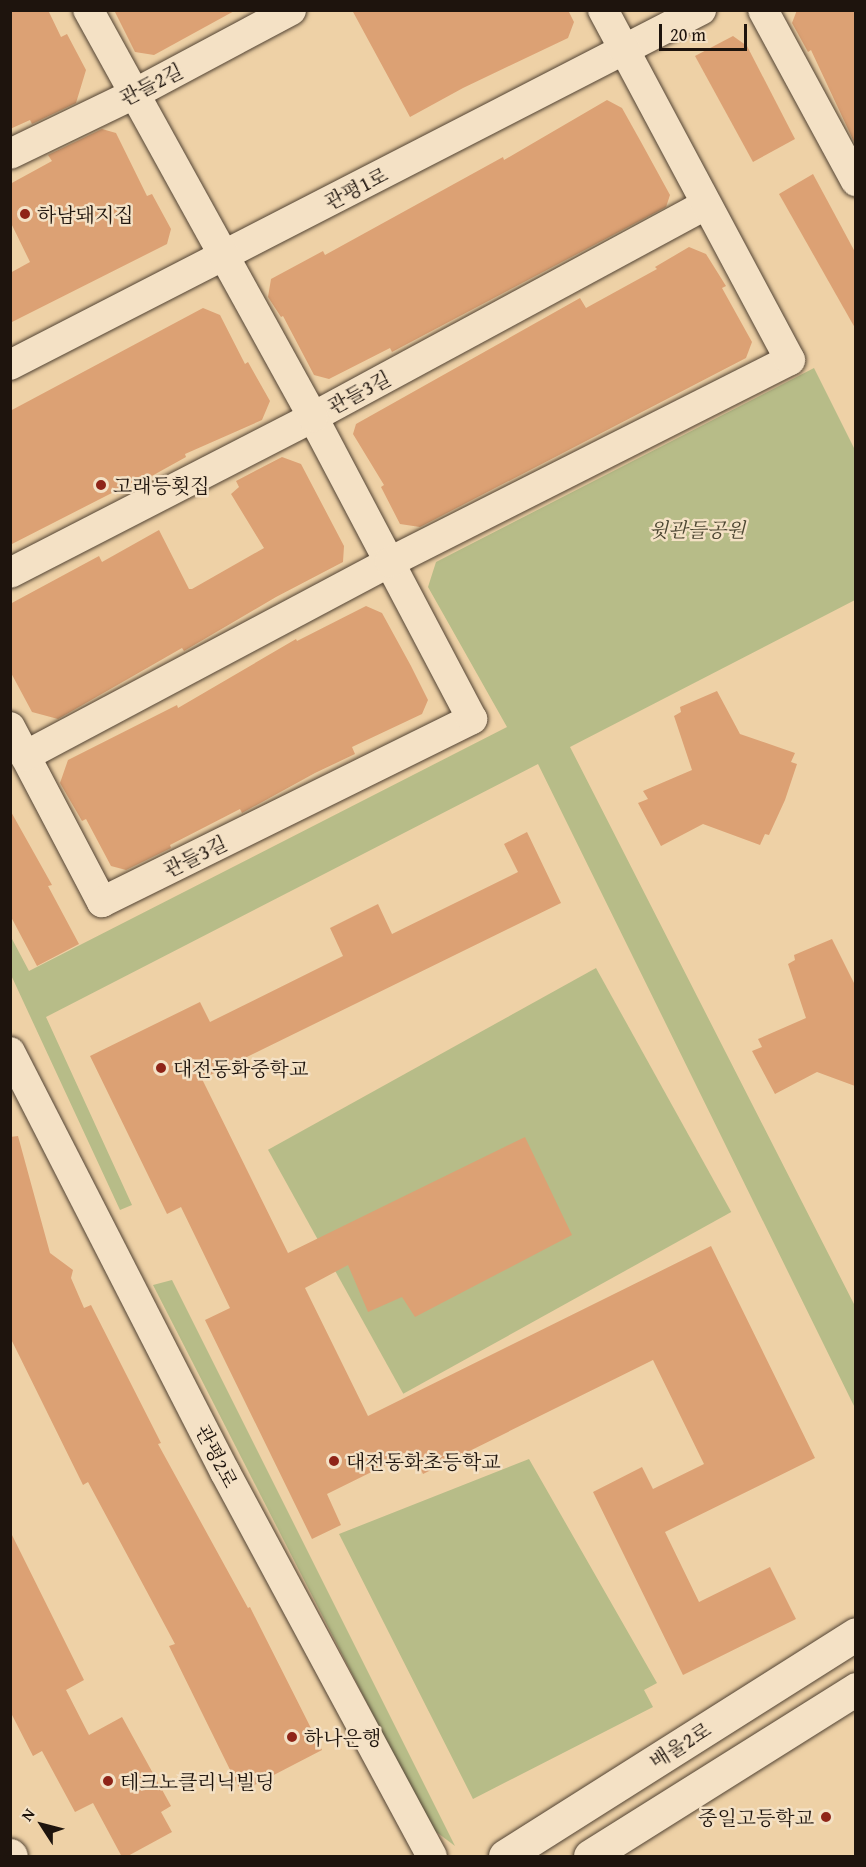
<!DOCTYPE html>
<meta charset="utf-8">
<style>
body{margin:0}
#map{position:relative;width:866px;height:1867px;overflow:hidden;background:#eed1a6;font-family:"Gentium Book Plus","Noto Serif KR",serif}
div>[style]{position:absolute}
.green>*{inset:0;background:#b7bc88;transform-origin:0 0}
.building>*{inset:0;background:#dca174}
.roads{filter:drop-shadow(0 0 2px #524333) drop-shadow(0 0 2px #524333)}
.minor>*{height:30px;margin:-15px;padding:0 15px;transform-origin:15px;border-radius:15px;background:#f4e1c5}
.secondary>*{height:33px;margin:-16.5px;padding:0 16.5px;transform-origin:16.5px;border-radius:16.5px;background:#f4e1c5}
.dots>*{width:16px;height:16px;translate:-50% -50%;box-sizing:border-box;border:3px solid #f4e1c5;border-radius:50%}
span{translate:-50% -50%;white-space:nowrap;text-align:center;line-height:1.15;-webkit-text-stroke:5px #f4e1c5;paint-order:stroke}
.street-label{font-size:20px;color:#1e140d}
.poi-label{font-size:20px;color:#1e140d}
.left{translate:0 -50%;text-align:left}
.right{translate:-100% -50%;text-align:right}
.park-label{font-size:20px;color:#4c4632;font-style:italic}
.frame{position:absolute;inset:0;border:12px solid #1e140d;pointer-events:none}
.north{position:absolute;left:12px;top:1795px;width:60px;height:60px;-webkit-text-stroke:4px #f4e1c5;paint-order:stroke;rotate:306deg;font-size:16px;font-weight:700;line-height:24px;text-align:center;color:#1e140d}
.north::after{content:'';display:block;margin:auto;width:21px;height:27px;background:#1e140d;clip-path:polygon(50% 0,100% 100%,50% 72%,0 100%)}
.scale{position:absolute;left:659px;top:24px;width:88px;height:27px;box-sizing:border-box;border:3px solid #1e140d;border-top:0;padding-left:8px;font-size:18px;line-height:21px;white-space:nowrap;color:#1e140d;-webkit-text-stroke:4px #f4e1c5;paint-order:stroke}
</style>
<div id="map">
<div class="green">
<div style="clip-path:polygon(814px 368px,855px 450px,855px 600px,570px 747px,855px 1306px,855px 1408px,538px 764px,46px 1017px,132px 1205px,120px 1210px,11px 975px,11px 937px,29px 971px,507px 727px,428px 587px,436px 562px)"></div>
<div style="left:596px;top:968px;width:279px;height:375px;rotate:61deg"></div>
<div style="clip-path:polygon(172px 1280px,455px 1846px,431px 1828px,153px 1285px)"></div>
<div style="clip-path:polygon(529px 1459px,657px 1683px,644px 1690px,653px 1707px,473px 1799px,339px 1534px)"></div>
</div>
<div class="building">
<div style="clip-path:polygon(10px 10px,48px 10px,61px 37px,67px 34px,86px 70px,76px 103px,32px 124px,30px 120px,10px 129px)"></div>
<div style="clip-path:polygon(114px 10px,236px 10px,154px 55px,135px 52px)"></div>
<div style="clip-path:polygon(352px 10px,568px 10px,574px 22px,568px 38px,463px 88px,410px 117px)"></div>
<div style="clip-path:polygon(797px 10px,855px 10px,855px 144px,811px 50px,808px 52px,792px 23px)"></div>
<div style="clip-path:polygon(733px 36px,747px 46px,795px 139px,753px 162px,695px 56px)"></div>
<div style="clip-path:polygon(607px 100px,622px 108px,641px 142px,670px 195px,666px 207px,392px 352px,390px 348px,329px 379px,314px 375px,283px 316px,281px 317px,268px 297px,271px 279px,323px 251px,325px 255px,503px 157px,504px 160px)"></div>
<div style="clip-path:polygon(102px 129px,116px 133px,147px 196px,152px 194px,171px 229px,167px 244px,10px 323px,10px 273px,30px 262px,10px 221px,10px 184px,52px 161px,48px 155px)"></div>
<div style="clip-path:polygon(813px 174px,855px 252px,855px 328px,779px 194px)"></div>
<div style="clip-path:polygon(689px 247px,706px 254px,726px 286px,722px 288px,752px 342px,746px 358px,420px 527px,400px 524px,381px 487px,384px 485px,353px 434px,356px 424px,580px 298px,586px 308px,657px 269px,655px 267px)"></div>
<div style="clip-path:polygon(203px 308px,220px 315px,245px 364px,248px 362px,270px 401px,262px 420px,185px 454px,186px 457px,150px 477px,149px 474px,10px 545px,10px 411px)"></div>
<div style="clip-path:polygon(282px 457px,301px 464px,344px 546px,343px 562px,276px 597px,184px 651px,182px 648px,58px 719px,32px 712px,10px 671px,10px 604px,99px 556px,102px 562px,159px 530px,189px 589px,192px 589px,264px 548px,231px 494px,239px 487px,236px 481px)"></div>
<div style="clip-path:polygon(366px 606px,382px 613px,411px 666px,428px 700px,422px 714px,352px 747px,355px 754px,315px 773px,242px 813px,240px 809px,170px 845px,171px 848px,126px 870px,111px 866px,86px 819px,82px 821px,60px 783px,68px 760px,177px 705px,178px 708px,296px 639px,297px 641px)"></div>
<div style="clip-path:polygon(717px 691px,740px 734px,795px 753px,791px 762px,797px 764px,785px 800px,769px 835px,765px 834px,760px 845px,703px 824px,661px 846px,638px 803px,648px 799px,643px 791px,692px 770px,674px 716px,681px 712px,680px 707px)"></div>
<div style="clip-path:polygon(10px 810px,52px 885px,48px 886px,79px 944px,37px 966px,10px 915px)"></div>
<div style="clip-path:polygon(527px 832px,561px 903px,202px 1079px,288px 1253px,525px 1137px,572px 1235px,415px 1317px,402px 1297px,368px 1312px,348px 1265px,305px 1288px,368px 1416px,711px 1246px,815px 1458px,665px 1532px,699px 1602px,770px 1567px,796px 1619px,683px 1675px,593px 1492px,642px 1467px,653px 1489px,704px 1464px,653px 1360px,423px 1474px,412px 1452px,327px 1494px,341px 1525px,312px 1539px,205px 1320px,230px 1308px,181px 1207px,167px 1214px,90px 1056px,200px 1002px,210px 1022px,343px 956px,330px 928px,378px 904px,392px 934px,518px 872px,504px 844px)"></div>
<div style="clip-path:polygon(832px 939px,855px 985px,855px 1086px,817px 1072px,775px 1094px,752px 1051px,762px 1047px,758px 1039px,806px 1018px,788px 964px,795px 960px,794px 955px)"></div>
<div style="clip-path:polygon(18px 1136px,50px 1253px,73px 1270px,71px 1278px,84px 1308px,91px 1305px,161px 1443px,158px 1444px,248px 1608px,250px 1607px,322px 1750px,241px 1792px,169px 1646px,175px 1644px,88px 1482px,83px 1485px,10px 1337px,10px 1137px)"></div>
<div style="clip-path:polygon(10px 1531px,84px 1680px,66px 1690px,89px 1735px,122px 1717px,171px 1806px,161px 1812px,172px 1832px,126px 1857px,122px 1857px,93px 1803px,75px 1812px,42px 1751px,33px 1756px,10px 1711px)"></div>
</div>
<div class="roads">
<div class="minor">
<div style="left:763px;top:10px;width:195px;rotate:61.5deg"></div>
<div style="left:10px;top:154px;width:138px;rotate:-25.8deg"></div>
<div style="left:134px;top:94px;width:178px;rotate:-28.1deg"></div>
<div style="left:10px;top:365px;width:777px;rotate:-27.19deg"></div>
<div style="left:10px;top:573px;width:341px;rotate:-27.2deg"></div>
<div style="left:313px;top:417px;width:446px;rotate:-28.4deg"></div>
<div style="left:10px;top:727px;width:198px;rotate:62.3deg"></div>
<div style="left:102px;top:902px;width:413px;rotate:-26.3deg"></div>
<div style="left:472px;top:719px;width:341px;rotate:-117.8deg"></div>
<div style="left:313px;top:417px;width:465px;rotate:-118.9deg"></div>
<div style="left:25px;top:756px;width:413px;rotate:-28deg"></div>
<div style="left:390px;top:562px;width:448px;rotate:-26.8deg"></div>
<div style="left:790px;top:360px;width:397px;rotate:-118.1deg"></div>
<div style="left:10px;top:1052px;width:472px;rotate:62.9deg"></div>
<div style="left:225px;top:1472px;width:436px;rotate:61.7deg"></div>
</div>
<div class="secondary">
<div style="left:10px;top:1855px;width:1px;rotate:45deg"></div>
<div style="left:505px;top:1856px;width:415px;rotate:-32.3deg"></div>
<div style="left:590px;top:1856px;width:314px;rotate:-32.1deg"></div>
</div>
</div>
<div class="dots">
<div style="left:25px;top:214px;background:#8f2418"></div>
<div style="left:101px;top:485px;background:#8f2418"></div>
<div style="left:161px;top:1068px;background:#8f2418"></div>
<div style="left:334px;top:1461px;background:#8f2418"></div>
<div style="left:292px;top:1737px;background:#8f2418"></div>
<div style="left:108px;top:1781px;background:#8f2418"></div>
<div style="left:826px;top:1817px;background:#8f2418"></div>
</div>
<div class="street-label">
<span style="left:151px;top:84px;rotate:-27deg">관들2길</span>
<span style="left:356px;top:188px;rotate:-27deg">관평1로</span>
<span style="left:359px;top:392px;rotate:-28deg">관들3길</span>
<span style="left:195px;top:856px;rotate:-26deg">관들3길</span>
<span style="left:217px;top:1456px;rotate:63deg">관평2로</span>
<span style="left:680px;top:1745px;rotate:-32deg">배울2로</span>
</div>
<div class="poi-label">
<span class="left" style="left:37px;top:214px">하남돼지집</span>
<span class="left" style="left:113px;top:485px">고래등횟집</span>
<span class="left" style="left:173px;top:1068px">대전동화중학교</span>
<span class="left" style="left:346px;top:1461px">대전동화초등학교</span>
<span class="left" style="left:304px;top:1737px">하나은행</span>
<span class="left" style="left:120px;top:1781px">테크노클리닉빌딩</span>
<span class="right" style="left:814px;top:1817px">중일고등학교</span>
</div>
<div class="park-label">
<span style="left:697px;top:529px">윗관들공원</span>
</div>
<div class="frame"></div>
<div class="north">N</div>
<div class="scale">20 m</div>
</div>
